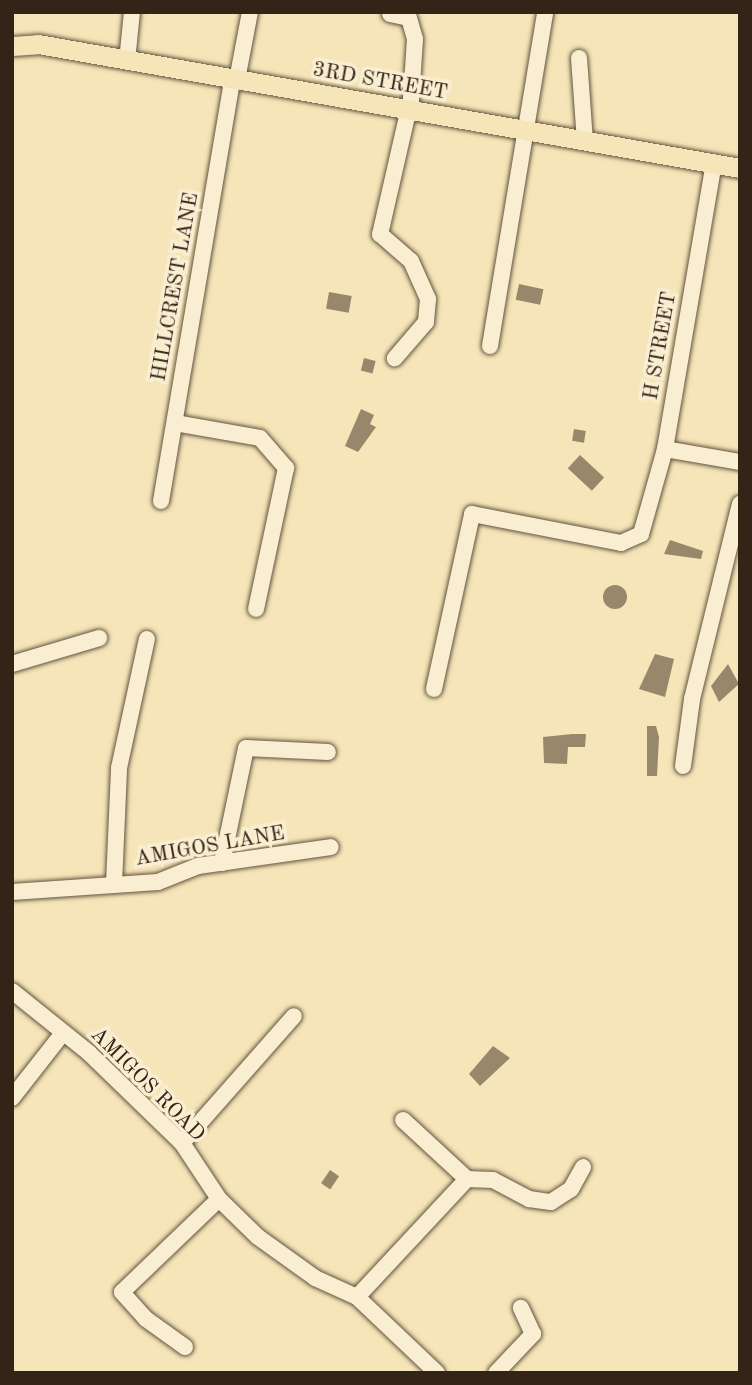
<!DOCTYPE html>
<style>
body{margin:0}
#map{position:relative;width:752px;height:1385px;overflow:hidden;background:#f6e5b8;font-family:"Old Standard TT",serif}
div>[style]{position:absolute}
.building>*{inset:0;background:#98886b;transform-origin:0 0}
.round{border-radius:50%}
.roads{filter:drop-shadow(0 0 2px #63543f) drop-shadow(0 0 2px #63543f)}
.minor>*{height:16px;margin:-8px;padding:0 8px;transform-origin:8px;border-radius:8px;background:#f9eed1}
.major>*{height:19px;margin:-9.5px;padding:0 9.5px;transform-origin:9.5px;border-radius:9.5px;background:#f6e5b8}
span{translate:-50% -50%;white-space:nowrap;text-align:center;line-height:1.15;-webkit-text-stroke:7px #f9eed1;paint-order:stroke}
.street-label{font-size:21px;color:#322417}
.frame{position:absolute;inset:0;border:14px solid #322417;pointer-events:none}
</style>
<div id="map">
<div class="building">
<div style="left:519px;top:284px;width:25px;height:16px;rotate:12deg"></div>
<div style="left:329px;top:292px;width:23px;height:17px;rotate:10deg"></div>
<div style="left:364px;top:358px;width:12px;height:13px;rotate:14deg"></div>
<div style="clip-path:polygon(361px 409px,374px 415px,370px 424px,376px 427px,358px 452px,345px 446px)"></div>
<div style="left:574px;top:429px;width:12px;height:12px;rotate:9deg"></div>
<div style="left:580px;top:455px;width:33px;height:18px;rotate:43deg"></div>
<div style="clip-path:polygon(670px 540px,703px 551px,701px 559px,664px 554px)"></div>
<div class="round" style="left:603px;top:585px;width:24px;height:24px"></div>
<div style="clip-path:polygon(655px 654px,674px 659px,665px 697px,639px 689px)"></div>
<div style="clip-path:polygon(728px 664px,739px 684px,719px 702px,711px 686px)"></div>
<div style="clip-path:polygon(647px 726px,656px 726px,659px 737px,657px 776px,647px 776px)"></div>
<div style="clip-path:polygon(572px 734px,586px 734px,585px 747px,568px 747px,567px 764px,544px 763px,543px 737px)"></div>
<div style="clip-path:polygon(493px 1046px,510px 1058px,480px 1086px,469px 1074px)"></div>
<div style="left:330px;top:1170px;width:11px;height:16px;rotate:34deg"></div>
</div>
<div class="roads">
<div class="minor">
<div style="left:390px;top:14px;width:19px;rotate:12deg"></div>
<div style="left:409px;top:18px;width:22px;rotate:74deg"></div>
<div style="left:415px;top:39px;width:60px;rotate:93.8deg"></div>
<div style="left:411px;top:99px;width:139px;rotate:102.9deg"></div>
<div style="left:380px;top:234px;width:41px;rotate:41.1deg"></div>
<div style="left:411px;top:261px;width:42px;rotate:65.9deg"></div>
<div style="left:428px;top:299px;width:23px;rotate:95deg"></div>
<div style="left:426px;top:322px;width:48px;rotate:130.7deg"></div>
<div style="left:579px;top:58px;width:83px;rotate:85.9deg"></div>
<div style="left:127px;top:61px;width:49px;rotate:-84.2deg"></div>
<div style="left:237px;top:80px;width:69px;rotate:-79.2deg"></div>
<div style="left:490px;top:346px;width:338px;rotate:-80.6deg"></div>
<div style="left:175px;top:423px;width:86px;rotate:10deg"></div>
<div style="left:260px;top:438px;width:40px;rotate:49deg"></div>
<div style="left:286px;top:468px;width:144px;rotate:102deg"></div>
<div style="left:665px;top:449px;width:76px;rotate:9.8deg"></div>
<div style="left:161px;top:501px;width:428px;rotate:-80.4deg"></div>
<div style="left:12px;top:664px;width:91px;rotate:-16.6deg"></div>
<div style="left:434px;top:689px;width:179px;rotate:-77.7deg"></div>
<div style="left:472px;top:514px;width:152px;rotate:11deg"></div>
<div style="left:621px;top:543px;width:22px;rotate:-24deg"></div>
<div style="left:641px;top:534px;width:88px;rotate:-74.2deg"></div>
<div style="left:665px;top:449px;width:290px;rotate:-80.3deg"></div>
<div style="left:683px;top:766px;width:68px;rotate:-82.3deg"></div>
<div style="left:692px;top:699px;width:201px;rotate:-76.2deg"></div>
<div style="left:222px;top:863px;width:117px;rotate:-78.2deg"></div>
<div style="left:246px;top:748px;width:82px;rotate:2.8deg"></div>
<div style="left:114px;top:884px;width:116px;rotate:-87.5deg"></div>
<div style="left:119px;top:768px;width:132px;rotate:-77.8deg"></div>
<div style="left:12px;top:892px;width:146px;rotate:-3.9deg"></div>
<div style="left:158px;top:882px;width:43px;rotate:-21.8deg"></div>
<div style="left:198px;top:866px;width:134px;rotate:-8.1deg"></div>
<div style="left:12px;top:991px;width:99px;rotate:38.8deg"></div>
<div style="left:89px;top:1053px;width:129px;rotate:44.1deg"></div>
<div style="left:182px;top:1143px;width:67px;rotate:56.5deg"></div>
<div style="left:219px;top:1199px;width:54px;rotate:44.3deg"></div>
<div style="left:258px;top:1237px;width:70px;rotate:35.7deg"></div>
<div style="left:315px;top:1278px;width:46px;rotate:24.3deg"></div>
<div style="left:357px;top:1297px;width:110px;rotate:43.5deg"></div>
<div style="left:12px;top:1098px;width:83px;rotate:-51.9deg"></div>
<div style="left:182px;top:1143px;width:169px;rotate:-48.6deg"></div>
<div style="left:467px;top:1179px;width:26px;rotate:2deg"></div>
<div style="left:493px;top:1180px;width:41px;rotate:27.8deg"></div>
<div style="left:529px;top:1199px;width:22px;rotate:8deg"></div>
<div style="left:551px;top:1202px;width:24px;rotate:-33deg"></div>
<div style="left:571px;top:1189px;width:25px;rotate:-61deg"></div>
<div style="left:357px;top:1297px;width:161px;rotate:-47deg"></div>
<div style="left:467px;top:1179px;width:87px;rotate:-137.3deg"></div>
<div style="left:185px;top:1347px;width:48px;rotate:-144.3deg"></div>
<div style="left:146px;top:1319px;width:36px;rotate:-132deg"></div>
<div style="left:122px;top:1292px;width:134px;rotate:-43.8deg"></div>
<div style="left:496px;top:1373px;width:54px;rotate:-46.5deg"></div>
<div style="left:533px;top:1334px;width:29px;rotate:-115deg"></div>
</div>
<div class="major">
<div style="left:12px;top:46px;width:26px;rotate:-4deg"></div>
<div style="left:38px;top:44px;width:713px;rotate:10.02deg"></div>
</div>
</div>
<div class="street-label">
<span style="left:380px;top:82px;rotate:10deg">3RD STREET</span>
<span style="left:176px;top:287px;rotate:-80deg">HILLCREST LANE</span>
<span style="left:661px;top:346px;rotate:-80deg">H STREET</span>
<span style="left:210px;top:847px;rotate:-10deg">AMIGOS LANE</span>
<span style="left:147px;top:1085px;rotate:45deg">AMIGOS ROAD</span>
</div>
<div class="frame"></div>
</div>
